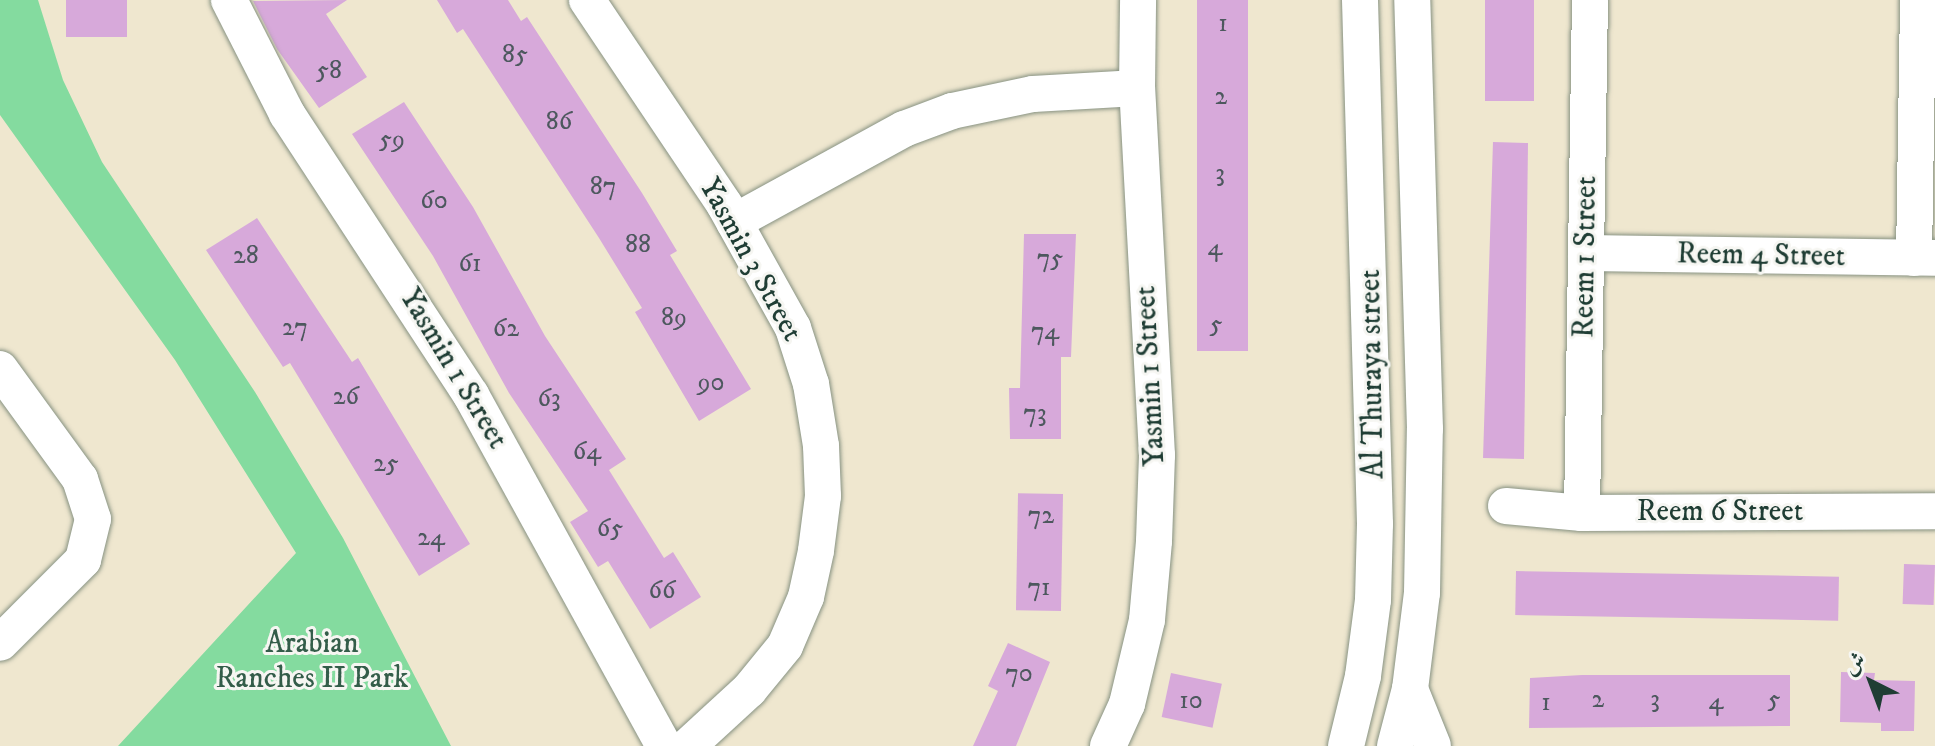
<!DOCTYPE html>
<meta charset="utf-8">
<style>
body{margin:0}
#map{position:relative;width:1935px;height:746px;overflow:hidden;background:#efe7cf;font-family:"IM FELL DW Pica",Amiri,serif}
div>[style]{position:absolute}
.green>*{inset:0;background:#84db9f}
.building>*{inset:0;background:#d7a9da;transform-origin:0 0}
.roads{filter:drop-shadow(0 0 2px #879282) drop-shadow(0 0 2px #879282)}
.minor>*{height:36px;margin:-18px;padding:0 18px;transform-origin:18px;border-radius:18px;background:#fff}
span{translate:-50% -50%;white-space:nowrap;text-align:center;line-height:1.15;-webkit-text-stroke:6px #f6f6f2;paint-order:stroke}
.number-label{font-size:26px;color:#4d585e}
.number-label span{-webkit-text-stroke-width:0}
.street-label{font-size:30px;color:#1f3d34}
.park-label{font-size:30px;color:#335d49}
.north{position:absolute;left:1831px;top:642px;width:80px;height:80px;-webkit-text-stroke:6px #f6f6f2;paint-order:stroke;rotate:318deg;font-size:22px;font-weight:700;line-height:32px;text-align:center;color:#1f3d34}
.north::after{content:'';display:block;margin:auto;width:28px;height:36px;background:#1f3d34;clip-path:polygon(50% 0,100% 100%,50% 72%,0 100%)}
</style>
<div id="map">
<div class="green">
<div style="clip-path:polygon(0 0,38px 0,63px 80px,102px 162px,255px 392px,343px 538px,451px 746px,118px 746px,296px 553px,175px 360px,0 115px)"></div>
</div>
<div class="building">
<div style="left:66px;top:0;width:61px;height:37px"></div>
<div style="clip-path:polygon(347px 0,326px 14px,367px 77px,319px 108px,277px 49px,253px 1px)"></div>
<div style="clip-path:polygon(437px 0,508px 0,521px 21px,527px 17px,642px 193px,677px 251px,670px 255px,751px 389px,699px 421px,635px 312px,642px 308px,599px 238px,463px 29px,457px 33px)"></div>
<div style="left:1197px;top:0;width:51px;height:351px"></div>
<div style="left:1485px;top:0;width:49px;height:101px"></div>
<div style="clip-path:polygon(404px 102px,473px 207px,545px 336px,626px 459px,609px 470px,664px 558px,673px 552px,701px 597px,650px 629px,608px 561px,598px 567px,570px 522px,588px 511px,509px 393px,433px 256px,352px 134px)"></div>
<div style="clip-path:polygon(1493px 142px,1528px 143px,1524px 459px,1483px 458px)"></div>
<div style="clip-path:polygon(257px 218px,352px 362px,358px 358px,470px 544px,419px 576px,290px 363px,283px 367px,206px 250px)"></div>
<div style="clip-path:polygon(1024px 234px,1076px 234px,1071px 357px,1061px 357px,1061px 439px,1010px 439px,1009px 388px,1020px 388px)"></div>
<div style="left:1063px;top:494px;width:117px;height:45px;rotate:91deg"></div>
<div style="left:1904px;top:564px;width:31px;height:40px;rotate:2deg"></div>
<div style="left:1516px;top:571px;width:323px;height:44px;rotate:1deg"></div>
<div style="clip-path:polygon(1008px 643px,1050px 662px,1016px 746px,973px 746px,998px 691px,988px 686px)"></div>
<div style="clip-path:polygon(1841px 672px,1875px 673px,1874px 680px,1915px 681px,1914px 731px,1881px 731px,1881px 723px,1840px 722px)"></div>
<div style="left:1171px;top:673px;width:52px;height:45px;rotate:12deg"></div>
<div style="clip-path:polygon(1582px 675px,1790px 675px,1790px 726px,1529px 728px,1530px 678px)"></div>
</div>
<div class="roads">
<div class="minor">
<div style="left:229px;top:0;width:128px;rotate:63deg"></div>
<div style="left:287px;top:114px;width:336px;rotate:56.8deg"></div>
<div style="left:471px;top:395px;width:401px;rotate:61.2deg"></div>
<div style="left:587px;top:0;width:246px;rotate:56.1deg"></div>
<div style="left:724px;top:204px;width:142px;rotate:60.9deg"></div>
<div style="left:793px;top:328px;width:59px;rotate:72.2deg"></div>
<div style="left:811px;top:384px;width:63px;rotate:80.8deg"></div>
<div style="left:821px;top:446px;width:50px;rotate:87.7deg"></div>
<div style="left:823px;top:496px;width:55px;rotate:97.3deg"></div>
<div style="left:816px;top:551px;width:47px;rotate:102.3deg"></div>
<div style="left:806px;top:597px;width:53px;rotate:113.2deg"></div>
<div style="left:785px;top:646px;width:57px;rotate:129.3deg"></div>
<div style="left:749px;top:690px;width:83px;rotate:137.4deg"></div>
<div style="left:734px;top:222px;width:194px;rotate:-28.7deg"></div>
<div style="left:904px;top:129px;width:51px;rotate:-20.6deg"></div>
<div style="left:952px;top:111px;width:83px;rotate:-11.9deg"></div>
<div style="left:1033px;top:94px;width:104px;rotate:-3.3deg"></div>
<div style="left:1586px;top:253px;width:349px;rotate:0.8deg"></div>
<div style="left:1914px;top:258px;width:258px;rotate:-89.1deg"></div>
<div style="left:0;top:369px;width:136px;rotate:54deg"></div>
<div style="left:80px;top:479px;width:42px;rotate:72deg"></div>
<div style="left:93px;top:519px;width:42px;rotate:103.7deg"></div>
<div style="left:83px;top:560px;width:117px;rotate:135deg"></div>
<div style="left:1506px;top:506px;width:76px;rotate:5.3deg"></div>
<div style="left:1582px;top:513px;width:353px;rotate:-0.3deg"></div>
<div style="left:1582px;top:513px;width:513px;rotate:-89.11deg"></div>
<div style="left:1410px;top:689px;width:61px;rotate:68deg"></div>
<div style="left:1108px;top:746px;width:46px;rotate:-65.7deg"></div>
<div style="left:1127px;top:704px;width:86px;rotate:-76.6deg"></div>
<div style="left:1147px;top:620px;width:79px;rotate:-84.9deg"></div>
<div style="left:1154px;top:541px;width:86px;rotate:-88deg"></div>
<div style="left:1157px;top:455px;width:368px;rotate:-93.1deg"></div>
<div style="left:1137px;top:88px;width:88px;rotate:-89.3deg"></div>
<div style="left:1346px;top:746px;width:72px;rotate:-76.3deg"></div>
<div style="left:1363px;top:676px;width:77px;rotate:-82.5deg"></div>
<div style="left:1373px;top:600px;width:76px;rotate:-88.5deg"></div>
<div style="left:1375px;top:524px;width:524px;rotate:-91.64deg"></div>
<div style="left:1395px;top:746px;width:59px;rotate:-75.3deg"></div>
<div style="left:1410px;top:689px;width:97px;rotate:-82.9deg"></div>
<div style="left:1422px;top:593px;width:164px;rotate:-89deg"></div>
<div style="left:1425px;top:429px;width:429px;rotate:-91.7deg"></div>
</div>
</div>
<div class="number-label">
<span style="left:1223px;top:24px">1</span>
<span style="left:515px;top:55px">85</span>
<span style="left:329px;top:71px">58</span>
<span style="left:1221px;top:97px">2</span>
<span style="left:559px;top:122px">86</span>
<span style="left:392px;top:140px">59</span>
<span style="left:1220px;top:174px">3</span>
<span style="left:603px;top:187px">87</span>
<span style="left:434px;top:201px">60</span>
<span style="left:638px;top:245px">88</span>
<span style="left:1215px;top:248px">4</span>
<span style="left:246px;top:256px">28</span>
<span style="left:1050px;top:259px">75</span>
<span style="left:470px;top:264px">61</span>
<span style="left:674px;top:318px">89</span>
<span style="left:1216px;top:325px">5</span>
<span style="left:295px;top:328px">27</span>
<span style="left:506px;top:329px">62</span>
<span style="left:1045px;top:332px">74</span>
<span style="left:711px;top:383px">90</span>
<span style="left:346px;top:397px">26</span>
<span style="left:549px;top:399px">63</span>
<span style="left:1035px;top:414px">73</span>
<span style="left:587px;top:452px">64</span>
<span style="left:386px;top:464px">25</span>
<span style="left:1041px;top:516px">72</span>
<span style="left:610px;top:529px">65</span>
<span style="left:431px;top:538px">24</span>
<span style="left:1039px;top:588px">71</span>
<span style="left:662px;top:591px">66</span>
<span style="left:1019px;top:674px">70</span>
<span style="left:1598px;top:700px">2</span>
<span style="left:1655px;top:700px">3</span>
<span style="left:1774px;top:700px">5</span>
<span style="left:1191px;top:701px">10</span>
<span style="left:1716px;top:702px">4</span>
<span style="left:1546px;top:703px">1</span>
</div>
<div class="street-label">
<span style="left:1761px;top:256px;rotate:1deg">Reem 4 Street</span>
<span style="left:1586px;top:257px;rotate:-89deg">Reem 1 Street</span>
<span style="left:750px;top:260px;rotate:61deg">Yasmin 3 Street</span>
<span style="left:453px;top:369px;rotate:59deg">Yasmin 1 Street</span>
<span style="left:1373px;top:374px;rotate:-91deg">Al Thuraya street</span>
<span style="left:1151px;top:376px;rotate:-93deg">Yasmin 1 Street</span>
<span style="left:1720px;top:512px">Reem 6 Street</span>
</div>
<div class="park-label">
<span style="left:312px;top:661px">Arabian<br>Ranches II Park</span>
</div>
<div class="north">ش</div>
</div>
